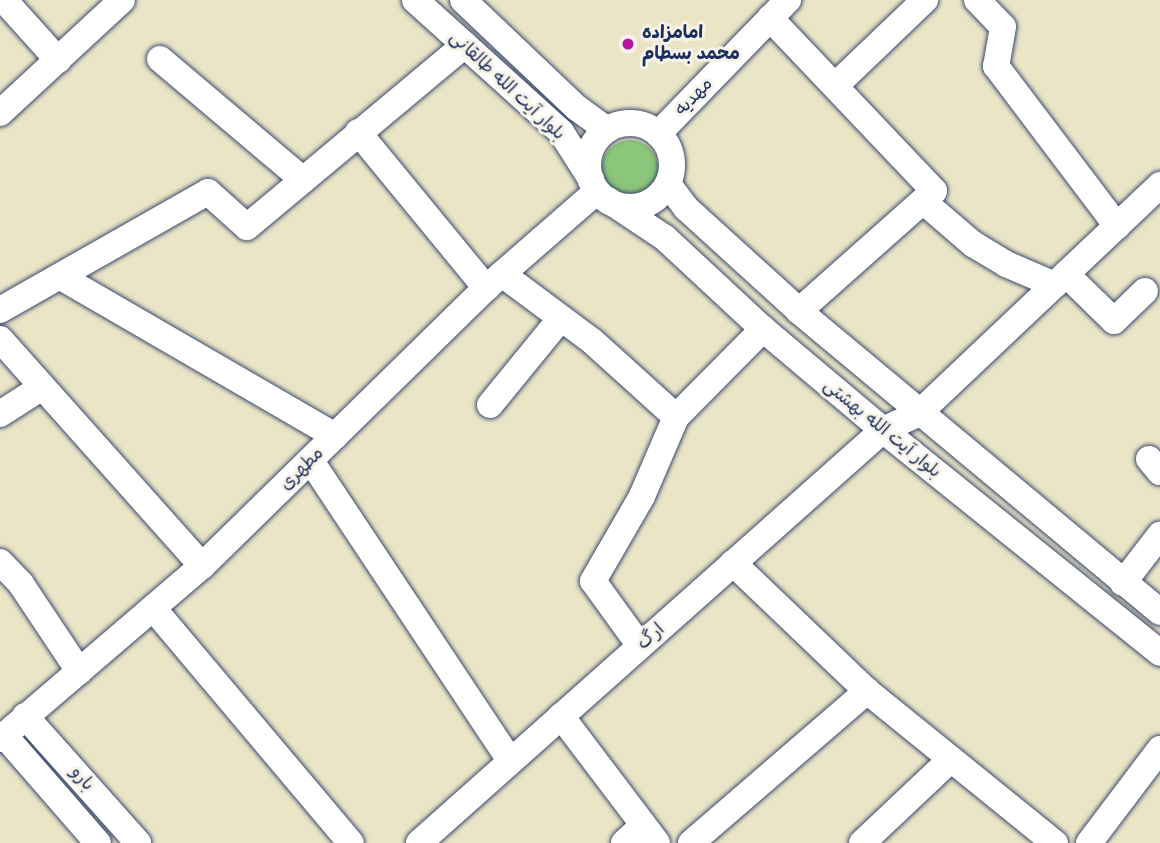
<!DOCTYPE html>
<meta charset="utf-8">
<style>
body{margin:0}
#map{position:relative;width:1160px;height:843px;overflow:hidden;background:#eae5c7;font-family:"Balsamiq Sans","Playpen Sans Arabic",sans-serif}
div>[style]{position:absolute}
.green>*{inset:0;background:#8cc67a}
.round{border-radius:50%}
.roads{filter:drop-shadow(0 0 2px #3a4a6e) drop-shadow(0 0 2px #3a4a6e)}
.minor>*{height:26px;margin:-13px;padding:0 13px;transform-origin:13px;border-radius:13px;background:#fff}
.minor>.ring{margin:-13px;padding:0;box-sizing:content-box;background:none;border:26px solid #fff;border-radius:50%}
.dots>*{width:19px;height:19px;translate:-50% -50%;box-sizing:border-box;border:4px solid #f7f3e8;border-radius:50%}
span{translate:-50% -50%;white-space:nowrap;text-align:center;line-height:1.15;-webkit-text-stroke:6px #f7f3e8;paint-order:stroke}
.poi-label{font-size:18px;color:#1b2f5e;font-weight:700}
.left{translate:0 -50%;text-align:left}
.street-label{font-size:18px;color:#1b2f5e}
</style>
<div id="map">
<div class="green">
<div class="round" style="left:602px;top:140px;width:56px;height:56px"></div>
</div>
<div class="roads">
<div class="minor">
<div style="left:4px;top:0;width:81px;rotate:48deg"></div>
<div style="left:415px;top:0;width:197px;rotate:42.1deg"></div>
<div style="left:561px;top:132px;width:56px;rotate:57.4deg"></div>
<div style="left:463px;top:0;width:157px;rotate:43.5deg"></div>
<div style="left:577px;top:108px;width:37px;rotate:36deg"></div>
<div style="left:977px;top:0;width:37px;rotate:46deg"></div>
<div style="left:1003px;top:27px;width:40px;rotate:100deg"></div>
<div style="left:996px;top:66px;width:201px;rotate:52.9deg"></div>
<div style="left:770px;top:18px;width:238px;rotate:46.5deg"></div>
<div style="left:934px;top:191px;width:181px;rotate:138.4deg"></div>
<div style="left:160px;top:59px;width:187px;rotate:40.2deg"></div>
<div style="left:837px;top:84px;width:122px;rotate:-43.7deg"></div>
<div style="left:0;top:113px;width:166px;rotate:-42.8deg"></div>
<div class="ring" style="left:588px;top:123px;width:58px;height:58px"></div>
<div style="left:358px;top:132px;width:202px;rotate:50.6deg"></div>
<div style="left:658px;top:134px;width:187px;rotate:-45.9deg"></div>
<div style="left:668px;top:184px;width:30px;rotate:53deg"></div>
<div style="left:686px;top:208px;width:153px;rotate:42.3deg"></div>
<div style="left:799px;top:311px;width:470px;rotate:39.8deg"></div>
<div style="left:608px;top:200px;width:69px;rotate:33.7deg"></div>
<div style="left:665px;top:238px;width:134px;rotate:42.9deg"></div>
<div style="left:763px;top:329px;width:157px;rotate:40.1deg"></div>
<div style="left:883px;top:430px;width:356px;rotate:38.8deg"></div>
<div style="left:924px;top:202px;width:65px;rotate:40.6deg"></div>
<div style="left:973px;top:244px;width:39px;rotate:31deg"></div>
<div style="left:1006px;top:264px;width:53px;rotate:23.2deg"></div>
<div style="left:502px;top:274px;width:112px;rotate:36.7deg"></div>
<div style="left:592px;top:341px;width:113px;rotate:42.1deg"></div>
<div style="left:1066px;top:274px;width:67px;rotate:44.4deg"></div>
<div style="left:1114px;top:321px;width:43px;rotate:-44.1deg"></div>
<div style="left:61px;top:277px;width:317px;rotate:30.1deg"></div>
<div style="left:0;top:310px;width:239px;rotate:-29.6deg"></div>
<div style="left:208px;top:192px;width:52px;rotate:41.9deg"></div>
<div style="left:247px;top:227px;width:284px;rotate:-39.9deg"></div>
<div style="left:0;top:339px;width:304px;rotate:48.3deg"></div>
<div style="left:490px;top:405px;width:112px;rotate:-50.8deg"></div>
<div style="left:0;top:414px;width:50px;rotate:-32.7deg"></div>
<div style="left:1149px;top:459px;width:17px;rotate:50deg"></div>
<div style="left:311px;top:461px;width:360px;rotate:56.4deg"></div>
<div style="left:0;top:562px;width:30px;rotate:46deg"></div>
<div style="left:21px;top:584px;width:105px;rotate:56.3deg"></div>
<div style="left:733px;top:563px;width:185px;rotate:43.7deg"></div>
<div style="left:867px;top:691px;width:242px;rotate:39deg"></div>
<div style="left:1123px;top:583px;width:61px;rotate:-52.4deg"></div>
<div style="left:153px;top:608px;width:307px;rotate:49.9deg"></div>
<div style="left:640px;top:646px;width:80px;rotate:-125.9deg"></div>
<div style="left:593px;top:581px;width:98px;rotate:-60deg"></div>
<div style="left:642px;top:496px;width:86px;rotate:-66.7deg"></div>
<div style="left:676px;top:417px;width:124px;rotate:-45.3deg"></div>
<div style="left:25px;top:716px;width:170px;rotate:48.3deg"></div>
<div style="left:561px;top:716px;width:159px;rotate:52.9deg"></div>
<div style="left:4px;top:735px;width:143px;rotate:49deg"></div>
<div style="left:0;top:739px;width:266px;rotate:-40.6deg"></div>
<div style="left:202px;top:566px;width:397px;rotate:-44.4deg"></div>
<div style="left:486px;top:288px;width:147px;rotate:-41.1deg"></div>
<div style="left:419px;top:843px;width:621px;rotate:-41.67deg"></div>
<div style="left:883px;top:430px;width:40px;rotate:-25deg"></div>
<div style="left:919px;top:413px;width:332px;rotate:-43.4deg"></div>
<div style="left:624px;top:843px;width:26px;rotate:-43deg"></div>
<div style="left:691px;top:843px;width:233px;rotate:-40.8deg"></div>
<div style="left:862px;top:843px;width:120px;rotate:-43.3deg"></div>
<div style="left:1089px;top:843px;width:118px;rotate:-52.9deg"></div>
</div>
</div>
<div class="dots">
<div style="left:628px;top:44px;background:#b5179e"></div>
</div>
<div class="poi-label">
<span class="left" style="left:642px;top:44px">امامزاده<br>محمد بسطام</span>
</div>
<div class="street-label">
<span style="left:507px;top:86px;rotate:43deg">بلوار آیت الله طالقانی</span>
<span style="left:694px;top:97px;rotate:-46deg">مهدیه</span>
<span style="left:882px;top:429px;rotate:39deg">بلوار آیت الله بهشتی</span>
<span style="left:302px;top:469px;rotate:-44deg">مطهری</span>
<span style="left:651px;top:637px;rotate:-42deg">ارگ</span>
<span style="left:82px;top:779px;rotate:48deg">بارو</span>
</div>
</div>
